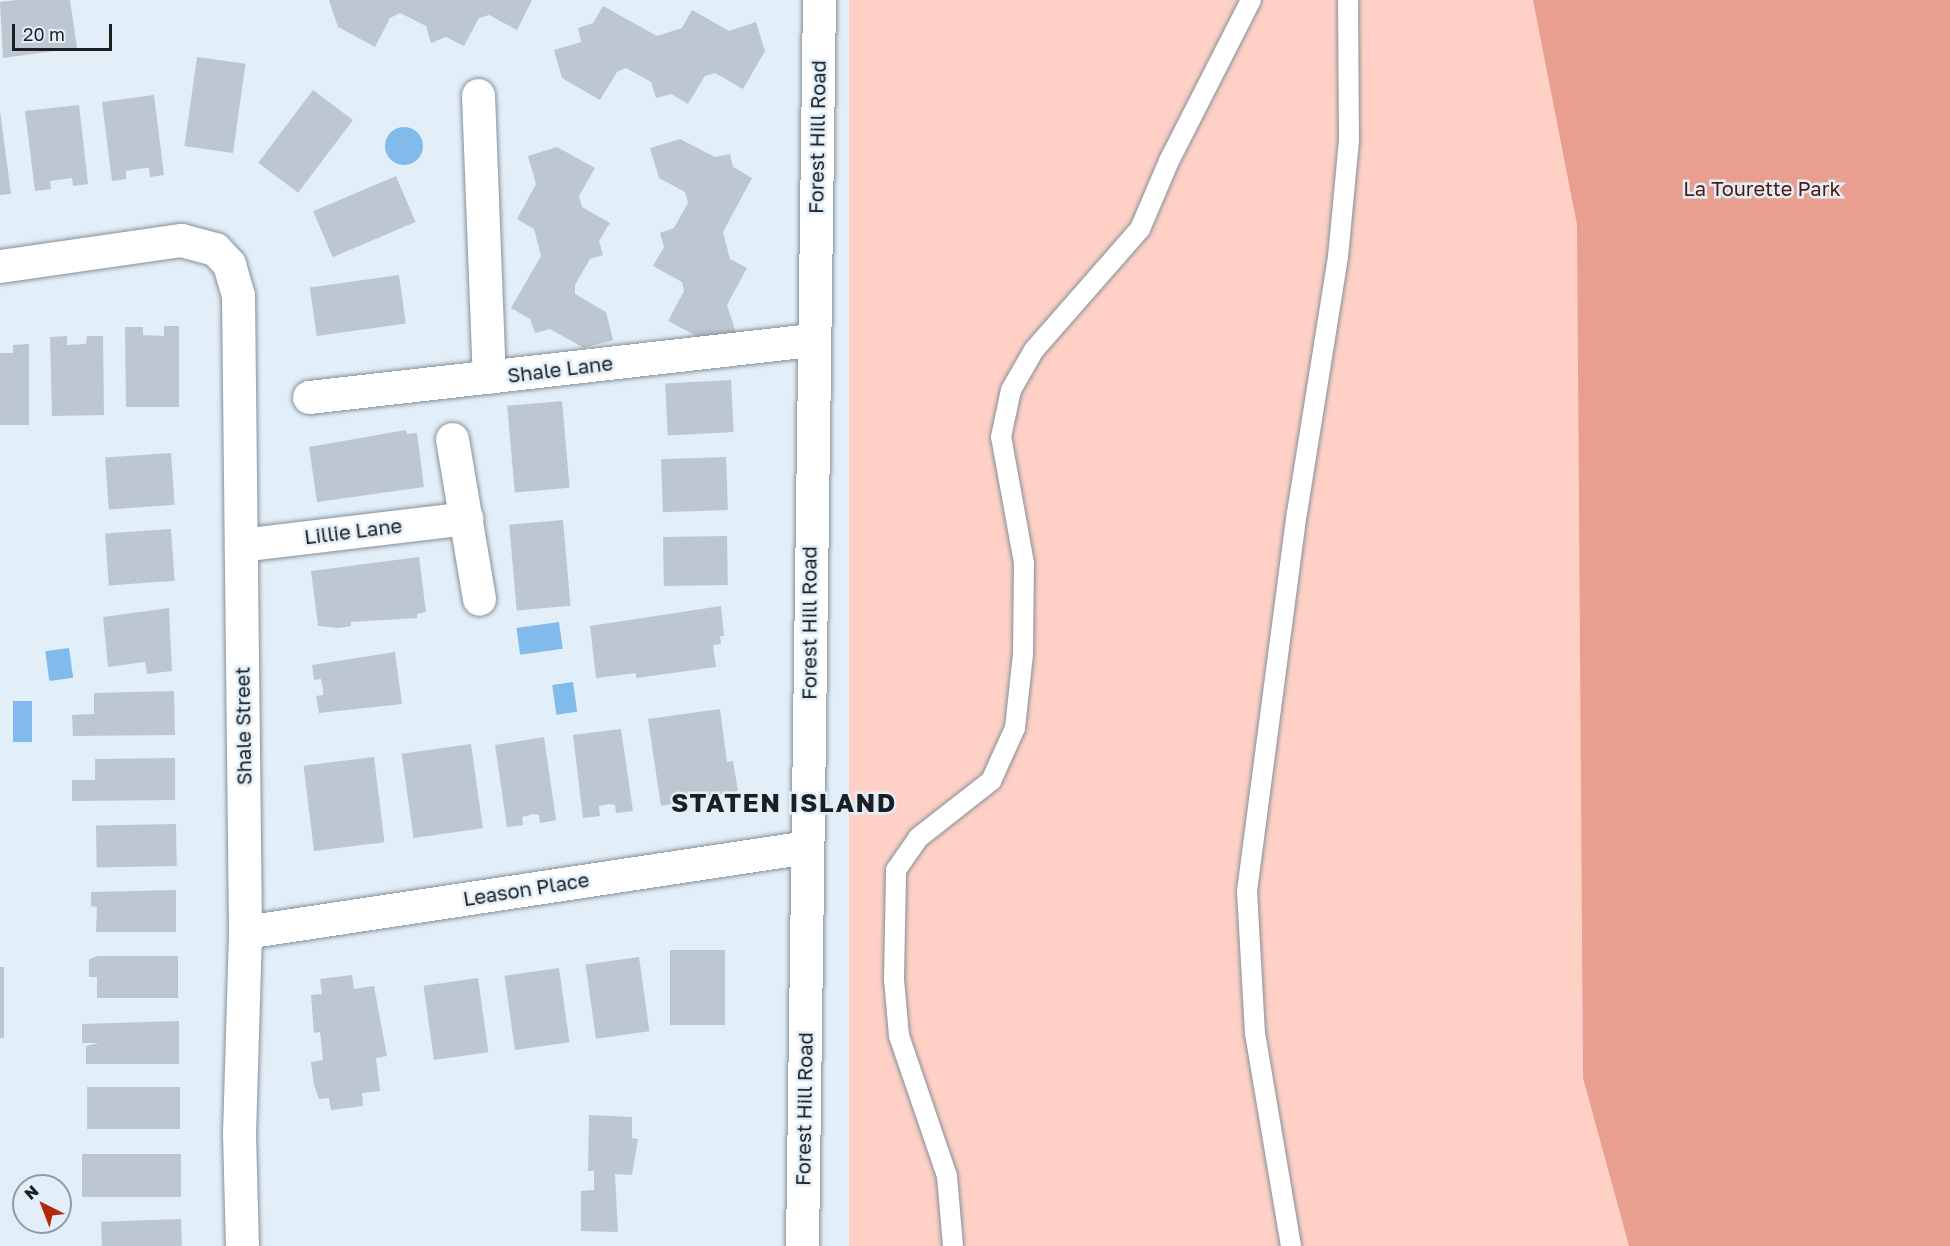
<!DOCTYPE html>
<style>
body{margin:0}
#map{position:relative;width:1950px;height:1246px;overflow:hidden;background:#e2eef8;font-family:"Golos Text",sans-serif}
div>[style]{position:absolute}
.green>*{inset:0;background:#ffd1c6;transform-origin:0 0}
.forest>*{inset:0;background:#e99f8f}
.water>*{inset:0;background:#81bbeb;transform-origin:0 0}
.round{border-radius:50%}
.building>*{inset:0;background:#bcc7d1;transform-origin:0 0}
.roads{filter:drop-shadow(0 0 2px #859099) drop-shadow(0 0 2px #859099)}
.service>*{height:20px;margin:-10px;padding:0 10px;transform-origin:10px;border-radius:10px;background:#fff}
.minor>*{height:33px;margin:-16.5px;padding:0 16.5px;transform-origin:16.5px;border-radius:16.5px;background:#fff}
.tertiary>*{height:33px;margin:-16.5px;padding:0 16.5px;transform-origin:16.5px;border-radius:16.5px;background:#fff}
span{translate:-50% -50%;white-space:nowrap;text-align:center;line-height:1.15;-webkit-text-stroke:5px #e2eef8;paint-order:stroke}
.street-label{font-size:20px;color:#1b1f22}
.park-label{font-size:20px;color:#56160a}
.district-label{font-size:26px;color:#1b1f22;font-weight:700;letter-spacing:1.5px}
.north{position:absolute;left:12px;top:1174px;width:60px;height:60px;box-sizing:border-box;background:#e2eef8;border:2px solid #929ba2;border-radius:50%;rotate:318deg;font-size:16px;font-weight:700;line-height:24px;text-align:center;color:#1b1f22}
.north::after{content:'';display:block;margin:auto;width:21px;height:27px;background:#b3270a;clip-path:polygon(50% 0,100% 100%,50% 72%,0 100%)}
.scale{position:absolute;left:12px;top:24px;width:100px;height:27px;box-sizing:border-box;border:3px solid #1b1f22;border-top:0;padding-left:8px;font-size:18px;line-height:21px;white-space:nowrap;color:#1b1f22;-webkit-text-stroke:4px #e2eef8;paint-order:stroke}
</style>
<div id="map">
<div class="green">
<div style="left:849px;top:0;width:1101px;height:1246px"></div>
</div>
<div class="forest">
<div style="clip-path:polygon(1533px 0,1950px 0,1950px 1246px,1629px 1246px,1583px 1078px,1577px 225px)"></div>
</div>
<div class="water">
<div class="round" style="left:385px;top:127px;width:38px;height:38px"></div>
<div style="left:559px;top:622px;width:27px;height:43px;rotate:82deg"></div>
<div style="left:69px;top:648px;width:30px;height:24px;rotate:82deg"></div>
<div style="left:573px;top:682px;width:30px;height:21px;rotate:82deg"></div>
<div style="left:13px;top:701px;width:19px;height:41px"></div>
</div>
<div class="building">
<div style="clip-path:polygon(17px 0,70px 0,77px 48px,3px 58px,0 2px)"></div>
<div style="clip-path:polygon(329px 0,532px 0,517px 30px,489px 15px,479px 18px,464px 46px,446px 37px,431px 43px,426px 26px,400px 13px,390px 18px,375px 47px,338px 27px)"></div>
<div style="clip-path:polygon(603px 6px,657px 36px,682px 28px,692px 10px,729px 31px,756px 22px,765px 51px,743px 89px,715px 73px,705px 76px,688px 104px,671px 94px,656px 98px,651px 82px,626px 68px,617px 72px,600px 100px,562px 78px,554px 50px,581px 42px,578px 28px,593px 23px)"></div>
<div style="left:197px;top:57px;width:49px;height:90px;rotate:8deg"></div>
<div style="left:313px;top:90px;width:50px;height:91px;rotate:37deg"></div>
<div style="clip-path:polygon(154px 95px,164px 175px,150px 177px,149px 168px,137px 169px,126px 171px,126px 179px,112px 181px,102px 102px)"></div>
<div style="clip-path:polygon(79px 105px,88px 184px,73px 186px,72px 178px,50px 181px,51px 189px,35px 191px,25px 111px)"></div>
<div style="clip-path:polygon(0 111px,11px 194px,0 195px)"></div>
<div style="clip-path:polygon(680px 139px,715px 157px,730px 154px,733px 167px,752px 178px,723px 232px,730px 259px,747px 268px,727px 305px,736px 333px,706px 341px,668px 321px,684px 291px,682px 282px,653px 266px,664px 247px,660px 233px,674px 228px,688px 203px,685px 192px,659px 178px,650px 148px)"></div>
<div style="clip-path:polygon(557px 147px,595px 168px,579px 196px,582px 207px,610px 223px,599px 241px,603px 255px,590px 259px,575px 285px,575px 294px,606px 312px,613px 340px,584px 348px,550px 329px,535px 333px,530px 319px,511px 308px,541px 256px,534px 229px,517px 219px,536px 184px,528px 156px)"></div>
<div style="left:396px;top:176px;width:50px;height:90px;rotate:67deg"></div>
<div style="left:399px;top:275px;width:49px;height:90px;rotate:82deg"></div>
<div style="clip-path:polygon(164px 326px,179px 326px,179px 407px,126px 407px,125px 327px,143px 327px,143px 335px,164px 336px)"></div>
<div style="clip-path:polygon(67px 336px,67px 345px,86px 344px,87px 336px,103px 336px,104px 415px,52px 416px,50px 337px)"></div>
<div style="clip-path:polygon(29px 344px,29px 425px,0 425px,0 353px,13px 353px,13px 345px)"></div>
<div style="left:731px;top:380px;width:52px;height:66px;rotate:87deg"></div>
<div style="left:562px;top:401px;width:87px;height:55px;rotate:85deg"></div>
<div style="clip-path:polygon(406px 430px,407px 434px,417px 433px,424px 487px,317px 502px,309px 447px)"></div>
<div style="left:171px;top:453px;width:52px;height:66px;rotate:86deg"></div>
<div style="left:726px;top:457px;width:53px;height:65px;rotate:88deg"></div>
<div style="left:563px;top:520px;width:86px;height:54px;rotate:85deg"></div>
<div style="left:171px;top:529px;width:52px;height:66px;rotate:86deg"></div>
<div style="left:727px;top:536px;width:49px;height:64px;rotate:89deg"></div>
<div style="clip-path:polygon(419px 557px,426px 612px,417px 614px,417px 618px,351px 622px,351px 626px,339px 628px,318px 626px,311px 571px)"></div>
<div style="clip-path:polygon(721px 606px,724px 636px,720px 636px,721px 644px,713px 645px,716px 667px,636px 678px,636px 673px,596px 678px,590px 626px)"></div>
<div style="clip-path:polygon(169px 608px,172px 671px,147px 674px,145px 662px,108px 667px,103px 617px)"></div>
<div style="clip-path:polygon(395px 652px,402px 704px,319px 713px,316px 696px,323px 695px,323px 689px,321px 679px,314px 680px,312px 665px)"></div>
<div style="clip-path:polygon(174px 691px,175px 735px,73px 736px,72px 715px,94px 714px,94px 693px)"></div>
<div style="clip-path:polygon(720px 709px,727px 762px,733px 761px,738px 791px,661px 806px,648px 719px)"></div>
<div style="clip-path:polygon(621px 729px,633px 811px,616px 813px,615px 805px,609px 804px,599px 806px,600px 816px,583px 818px,573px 735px)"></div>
<div style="clip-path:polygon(544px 737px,556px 820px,540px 823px,539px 815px,533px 814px,522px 817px,523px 825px,507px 827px,495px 745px)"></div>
<div style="left:471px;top:744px;width:85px;height:70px;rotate:82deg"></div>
<div style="left:374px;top:757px;width:86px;height:71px;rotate:83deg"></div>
<div style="clip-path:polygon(175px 758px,175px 800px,72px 801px,72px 780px,95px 780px,95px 759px)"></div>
<div style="left:176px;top:824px;width:42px;height:80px;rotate:89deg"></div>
<div style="clip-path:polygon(176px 890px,176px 932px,96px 932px,97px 907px,91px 906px,91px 892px)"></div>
<div style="left:670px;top:950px;width:55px;height:75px"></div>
<div style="clip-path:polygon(98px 956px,178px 956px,178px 998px,97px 998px,97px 977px,89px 977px,89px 959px)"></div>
<div style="left:639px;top:957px;width:75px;height:54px;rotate:82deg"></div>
<div style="left:0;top:967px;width:4px;height:71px"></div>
<div style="left:559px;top:968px;width:75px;height:55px;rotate:82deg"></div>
<div style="clip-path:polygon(352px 975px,354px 989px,374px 986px,387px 1056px,376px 1058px,380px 1091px,362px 1093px,363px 1106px,331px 1110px,329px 1098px,319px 1099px,314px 1085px,311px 1062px,323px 1060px,320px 1032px,314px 1033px,311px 995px,322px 994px,320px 979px)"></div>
<div style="left:478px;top:978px;width:75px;height:55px;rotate:82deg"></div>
<div style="clip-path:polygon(179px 1021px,179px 1064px,86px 1064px,86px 1046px,99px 1043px,82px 1043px,82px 1024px)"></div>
<div style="left:180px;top:1087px;width:42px;height:93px;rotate:90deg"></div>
<div style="clip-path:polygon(589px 1115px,632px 1117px,632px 1138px,638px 1139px,632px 1175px,615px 1174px,618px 1232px,581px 1231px,581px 1191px,594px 1190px,594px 1171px,588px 1171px)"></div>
<div style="left:82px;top:1154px;width:99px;height:43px"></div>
<div style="left:181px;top:1219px;width:27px;height:80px;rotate:88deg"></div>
</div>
<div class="roads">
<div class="service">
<div style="left:953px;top:1246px;width:70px;rotate:-94.9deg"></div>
<div style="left:947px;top:1176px;width:148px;rotate:-108.9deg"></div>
<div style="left:899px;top:1036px;width:57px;rotate:-95deg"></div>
<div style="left:894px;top:979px;width:109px;rotate:-88.9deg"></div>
<div style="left:896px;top:870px;width:39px;rotate:-55deg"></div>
<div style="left:918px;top:838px;width:93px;rotate:-38deg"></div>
<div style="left:991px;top:781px;width:58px;rotate:-65.6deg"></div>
<div style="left:1015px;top:728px;width:74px;rotate:-83.8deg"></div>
<div style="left:1023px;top:654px;width:91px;rotate:-89.4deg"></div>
<div style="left:1024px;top:563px;width:128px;rotate:-100.3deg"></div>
<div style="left:1001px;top:437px;width:48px;rotate:-78deg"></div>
<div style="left:1011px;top:390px;width:46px;rotate:-60.1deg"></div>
<div style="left:1034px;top:350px;width:161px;rotate:-48.8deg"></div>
<div style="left:1140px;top:229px;width:74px;rotate:-66.9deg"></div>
<div style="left:1169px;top:161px;width:181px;rotate:-63deg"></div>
<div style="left:1291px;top:1246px;width:215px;rotate:-99.6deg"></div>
<div style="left:1255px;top:1034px;width:143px;rotate:-93.2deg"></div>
<div style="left:1247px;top:891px;width:381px;rotate:-82.5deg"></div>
<div style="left:1297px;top:513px;width:259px;rotate:-80.9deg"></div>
<div style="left:1338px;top:257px;width:117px;rotate:-84.6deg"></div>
<div style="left:1349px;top:141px;width:141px;rotate:-90.4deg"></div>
</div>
<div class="minor">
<div style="left:478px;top:95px;width:282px;rotate:87.8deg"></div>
<div style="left:0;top:266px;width:183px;rotate:-8.2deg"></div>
<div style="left:181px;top:240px;width:35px;rotate:15deg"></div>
<div style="left:215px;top:249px;width:21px;rotate:47deg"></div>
<div style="left:229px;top:264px;width:32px;rotate:74deg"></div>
<div style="left:238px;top:295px;width:637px;rotate:89.37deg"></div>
<div style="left:245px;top:932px;width:201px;rotate:91.7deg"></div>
<div style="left:239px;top:1133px;width:113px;rotate:88.5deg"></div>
<div style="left:309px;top:397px;width:505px;rotate:-6.48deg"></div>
<div style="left:452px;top:439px;width:162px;rotate:80.4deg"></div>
<div style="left:241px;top:545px;width:227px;rotate:-6.8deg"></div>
<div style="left:245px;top:932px;width:568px;rotate:-8.6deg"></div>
</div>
<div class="tertiary">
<div style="left:802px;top:1246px;width:1246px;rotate:-89.22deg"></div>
</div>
</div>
<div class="street-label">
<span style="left:817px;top:137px;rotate:-89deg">Forest Hill Road</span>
<span style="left:560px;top:369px;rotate:-7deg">Shale Lane</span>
<span style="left:353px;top:531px;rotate:-7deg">Lillie Lane</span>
<span style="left:809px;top:623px;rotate:-90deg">Forest Hill Road</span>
<span style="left:243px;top:726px;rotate:-91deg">Shale Street</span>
<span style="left:526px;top:889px;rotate:-9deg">Leason Place</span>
<span style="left:804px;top:1109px;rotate:-89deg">Forest Hill Road</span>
</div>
<div class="park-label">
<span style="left:1762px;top:188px">La Tourette Park</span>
</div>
<div class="district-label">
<span style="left:784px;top:803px">STATEN ISLAND</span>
</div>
<div class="north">N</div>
<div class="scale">20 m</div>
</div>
